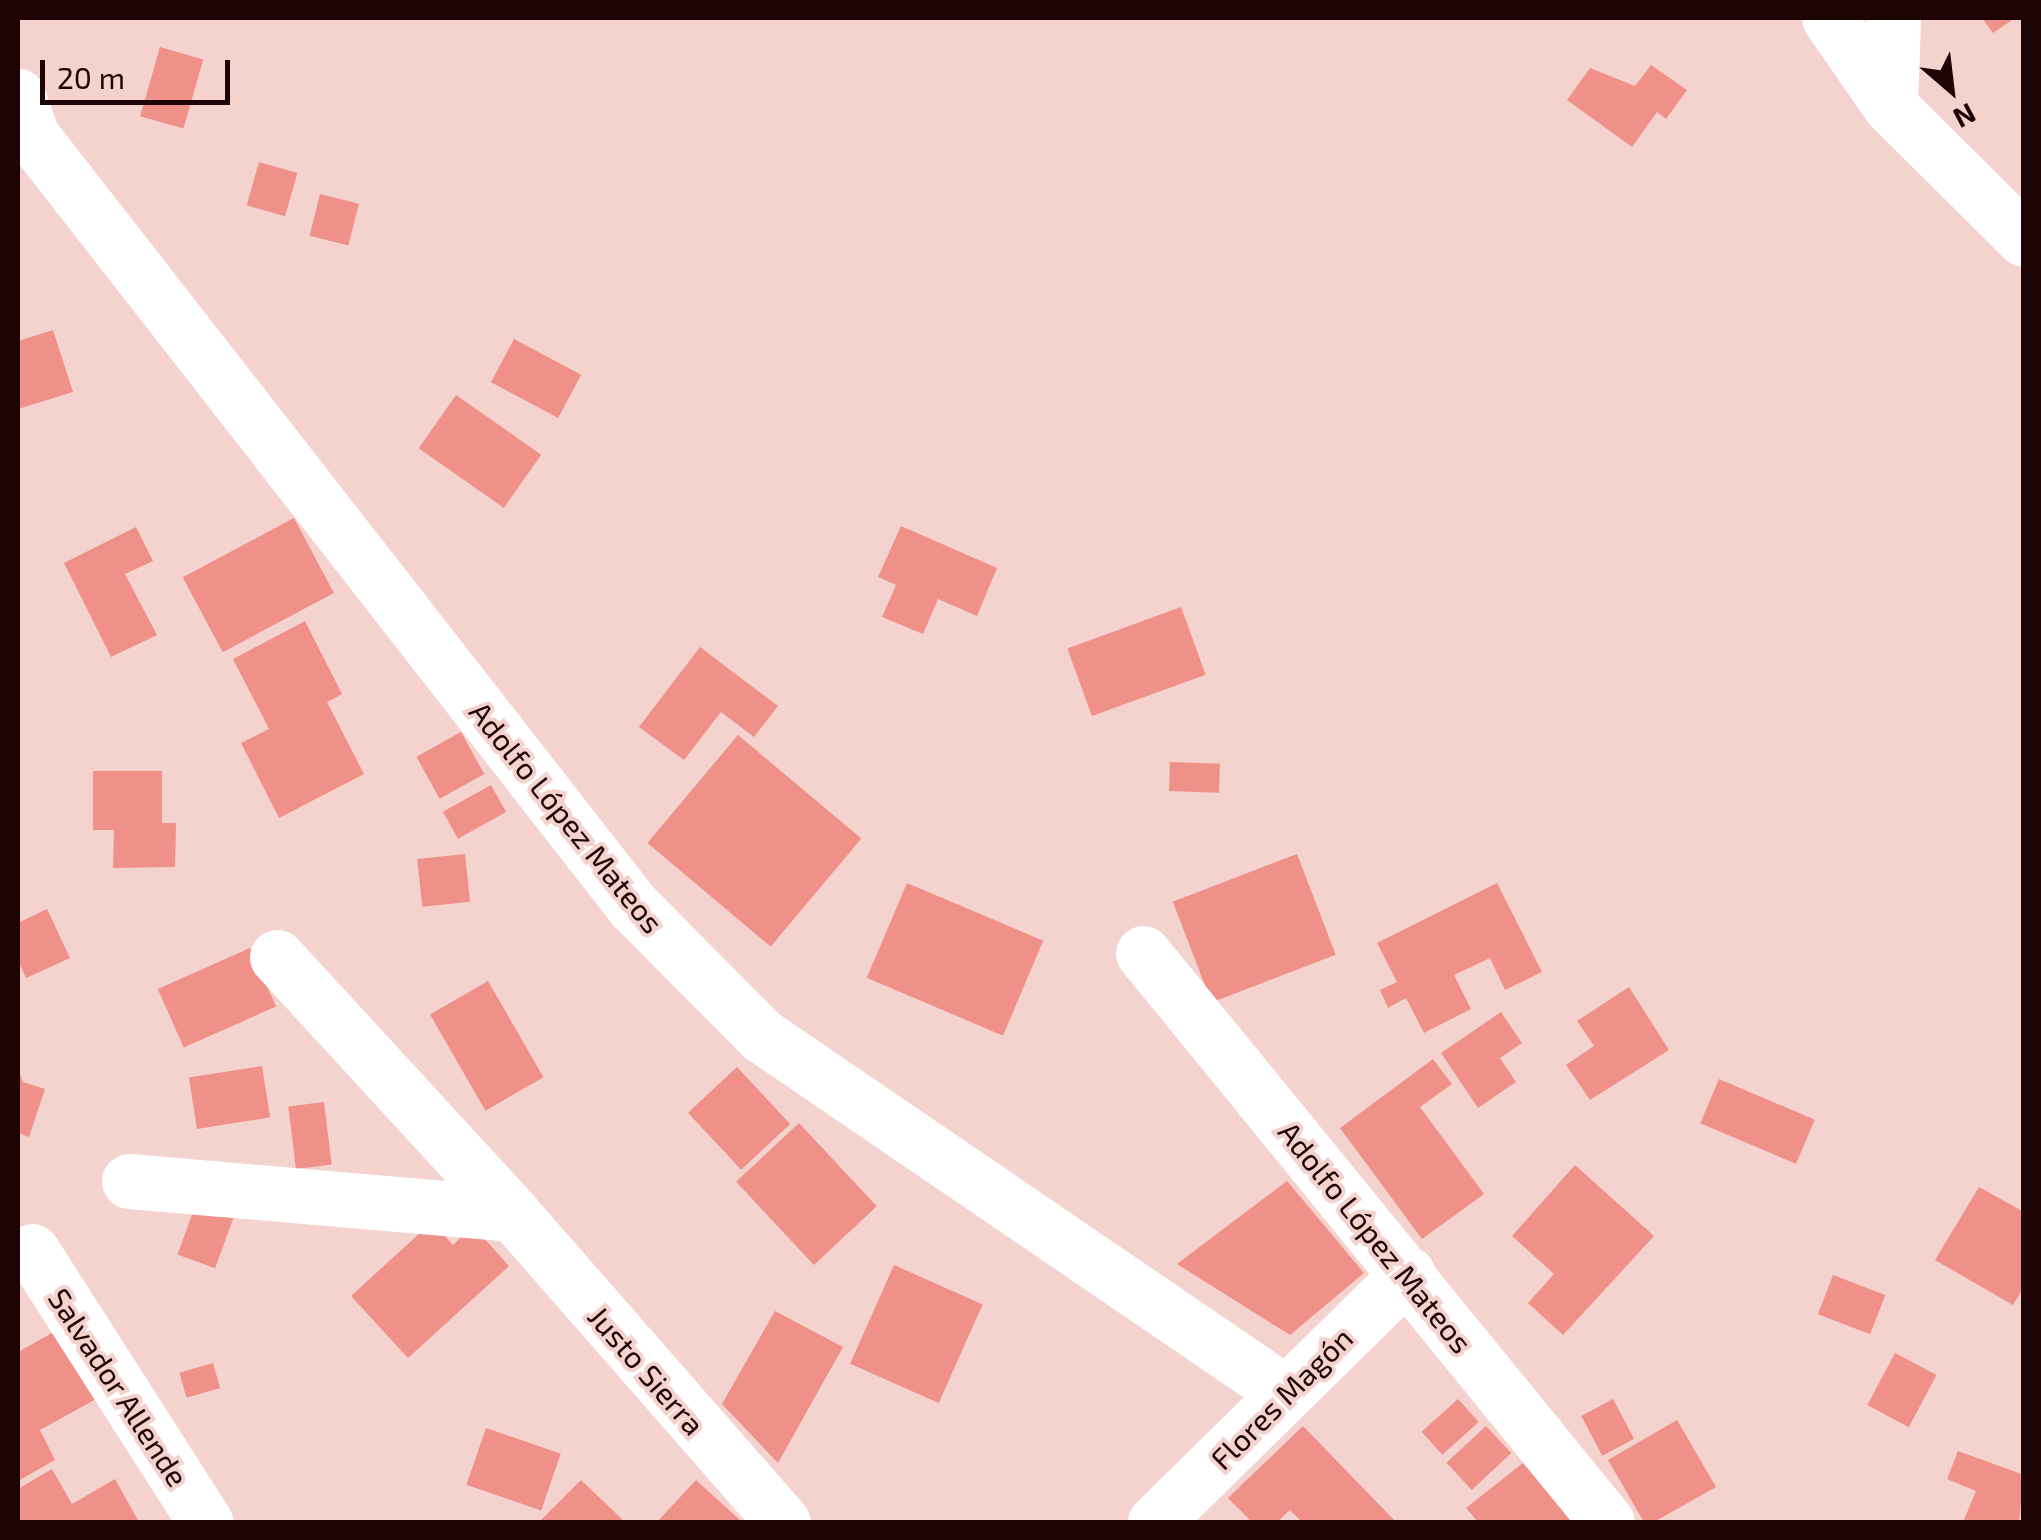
<!DOCTYPE html>
<meta charset="utf-8">
<style>
body{margin:0}
#map{position:relative;width:2041px;height:1540px;overflow:hidden;background:#f4d2ce;font-family:"Exo 2",sans-serif}
div>[style]{position:absolute}
.building>*{inset:0;background:#ef9089;transform-origin:0 0}
.minor>*{height:55px;margin:-27.5px;padding:0 27.5px;transform-origin:27.5px;border-radius:27.5px;background:#fff}
.highway>*{height:55px;margin:-27.5px;padding:0 27.5px;transform-origin:27.5px;border-radius:27.5px;background:#fff}
span{translate:-50% -50%;white-space:nowrap;text-align:center;line-height:1.15;-webkit-text-stroke:8px #f4d2ce;paint-order:stroke}
.street-label{font-size:30px;color:#1e0404}
.frame{position:absolute;inset:0;border:20px solid #1e0404;pointer-events:none}
.north{position:absolute;left:1901px;top:40px;width:100px;height:100px;-webkit-text-stroke:8px #f4d2ce;paint-order:stroke;rotate:152deg;font-size:28px;font-weight:700;line-height:40px;text-align:center;color:#1e0404}
.north::after{content:'';display:block;margin:auto;width:35px;height:45px;background:#1e0404;clip-path:polygon(50% 0,100% 100%,50% 72%,0 100%)}
.scale{position:absolute;left:40px;top:60px;width:190px;height:45px;box-sizing:border-box;border:5px solid #1e0404;border-top:0;padding-left:12px;font-size:30px;line-height:35px;white-space:nowrap;color:#1e0404;-webkit-text-stroke:8px #f4d2ce;paint-order:stroke}
</style>
<div id="map">
<div class="building">
<div style="clip-path:polygon(1982px 18px,2015px 18px,1993px 33px)"></div>
<div style="left:160px;top:47px;width:45px;height:72px;rotate:16deg"></div>
<div style="clip-path:polygon(1651px 65px,1687px 90px,1666px 119px,1657px 112px,1632px 147px,1567px 100px,1590px 68px,1635px 86px)"></div>
<div style="left:259px;top:162px;width:40px;height:45px;rotate:16deg"></div>
<div style="left:320px;top:194px;width:40px;height:43px;rotate:14deg"></div>
<div style="clip-path:polygon(53px 330px,73px 392px,18px 409px,18px 341px)"></div>
<div style="left:514px;top:339px;width:76px;height:49px;rotate:28deg"></div>
<div style="left:456px;top:395px;width:104px;height:65px;rotate:35deg"></div>
<div style="left:294px;top:518px;width:85px;height:126px;rotate:62deg"></div>
<div style="clip-path:polygon(901px 526px,997px 568px,977px 616px,938px 599px,923px 634px,882px 617px,896px 585px,878px 577px)"></div>
<div style="clip-path:polygon(136px 527px,153px 561px,125px 574px,157px 635px,111px 657px,64px 563px)"></div>
<div style="left:1181px;top:607px;width:72px;height:121px;rotate:70deg"></div>
<div style="clip-path:polygon(305px 621px,342px 694px,327px 702px,364px 774px,279px 818px,241px 743px,269px 729px,233px 659px)"></div>
<div style="clip-path:polygon(700px 647px,778px 706px,754px 737px,721px 712px,684px 760px,639px 727px)"></div>
<div style="left:461px;top:732px;width:48px;height:51px;rotate:61deg"></div>
<div style="left:738px;top:735px;width:161px;height:141px;rotate:40deg"></div>
<div style="left:1170px;top:762px;width:50px;height:29px;rotate:2deg"></div>
<div style="clip-path:polygon(93px 771px,162px 771px,162px 823px,176px 823px,175px 867px,113px 868px,114px 830px,93px 830px)"></div>
<div style="left:491px;top:785px;width:31px;height:55px;rotate:61deg"></div>
<div style="left:465px;top:854px;width:48px;height:48px;rotate:84deg"></div>
<div style="left:1297px;top:854px;width:108px;height:133px;rotate:69deg"></div>
<div style="left:907px;top:883px;width:148px;height:103px;rotate:23deg"></div>
<div style="clip-path:polygon(1497px 883px,1542px 972px,1505px 990px,1490px 958px,1454px 975px,1471px 1009px,1424px 1033px,1406px 998px,1388px 1008px,1380px 990px,1397px 982px,1377px 943px)"></div>
<div style="clip-path:polygon(47px 909px,70px 958px,26px 978px,18px 960px,18px 923px)"></div>
<div style="left:250px;top:948px;width:64px;height:101px;rotate:66deg"></div>
<div style="left:488px;top:981px;width:111px;height:67px;rotate:60deg"></div>
<div style="clip-path:polygon(1629px 987px,1669px 1050px,1590px 1100px,1566px 1065px,1594px 1046px,1577px 1021px)"></div>
<div style="clip-path:polygon(1501px 1012px,1522px 1043px,1500px 1058px,1516px 1082px,1478px 1108px,1441px 1053px)"></div>
<div style="clip-path:polygon(1433px 1059px,1452px 1084px,1420px 1107px,1484px 1194px,1422px 1239px,1340px 1128px)"></div>
<div style="left:262px;top:1066px;width:52px;height:74px;rotate:81deg"></div>
<div style="left:737px;top:1067px;width:78px;height:67px;rotate:47deg"></div>
<div style="clip-path:polygon(18px 1069px,23px 1082px,45px 1089px,29px 1137px,18px 1133px)"></div>
<div style="left:1719px;top:1079px;width:104px;height:48px;rotate:23deg"></div>
<div style="left:324px;top:1102px;width:63px;height:36px;rotate:83deg"></div>
<div style="left:799px;top:1123px;width:114px;height:86px;rotate:47deg"></div>
<div style="clip-path:polygon(1575px 1165px,1654px 1236px,1563px 1335px,1528px 1303px,1554px 1274px,1512px 1236px)"></div>
<div style="clip-path:polygon(1287px 1181px,1364px 1273px,1290px 1335px,1177px 1264px)"></div>
<div style="clip-path:polygon(1979px 1187px,2024px 1212px,2024px 1287px,2013px 1305px,1935px 1260px)"></div>
<div style="left:197px;top:1201px;width:40px;height:57px;rotate:20deg"></div>
<div style="clip-path:polygon(432px 1222px,453px 1245px,473px 1226px,509px 1266px,408px 1358px,351px 1296px)"></div>
<div style="left:894px;top:1265px;width:97px;height:108px;rotate:24deg"></div>
<div style="left:1833px;top:1275px;width:56px;height:42px;rotate:21deg"></div>
<div style="clip-path:polygon(775px 1311px,843px 1347px,778px 1463px,722px 1404px)"></div>
<div style="clip-path:polygon(59px 1329px,98px 1398px,40px 1430px,55px 1460px,18px 1481px,18px 1352px)"></div>
<div style="left:1895px;top:1353px;width:47px;height:59px;rotate:28deg"></div>
<div style="left:213px;top:1363px;width:26px;height:35px;rotate:74deg"></div>
<div style="left:1458px;top:1399px;width:31px;height:49px;rotate:48deg"></div>
<div style="left:1613px;top:1399px;width:45px;height:36px;rotate:62deg"></div>
<div style="clip-path:polygon(1677px 1420px,1716px 1487px,1654px 1522px,1644px 1522px,1608px 1460px)"></div>
<div style="clip-path:polygon(1303px 1426px,1396px 1522px,1302px 1522px,1290px 1510px,1277px 1522px,1252px 1522px,1228px 1498px)"></div>
<div style="left:1486px;top:1426px;width:37px;height:54px;rotate:47deg"></div>
<div style="left:486px;top:1428px;width:79px;height:60px;rotate:19deg"></div>
<div style="clip-path:polygon(1958px 1451px,2024px 1475px,2019px 1522px,1963px 1522px,1976px 1491px,1947px 1479px)"></div>
<div style="clip-path:polygon(1523px 1463px,1572px 1522px,1478px 1522px,1466px 1508px)"></div>
<div style="clip-path:polygon(52px 1469px,72px 1504px,115px 1479px,139px 1522px,18px 1522px,18px 1489px)"></div>
<div style="clip-path:polygon(581px 1480px,625px 1522px,539px 1522px)"></div>
<div style="clip-path:polygon(696px 1480px,742px 1522px,657px 1522px)"></div>
</div>
<div class="minor">
<div style="left:18px;top:96px;width:42px;rotate:70.7deg"></div>
<div style="left:32px;top:136px;width:977px;rotate:52.03deg"></div>
<div style="left:633px;top:906px;width:182px;rotate:45.2deg"></div>
<div style="left:761px;top:1035px;width:635px;rotate:34.29deg"></div>
<div style="left:1890px;top:106px;width:88px;rotate:-88deg"></div>
<div style="left:1143px;top:953px;width:734px;rotate:50.8deg"></div>
<div style="left:277px;top:957px;width:349px;rotate:47.4deg"></div>
<div style="left:513px;top:1214px;width:410px;rotate:48.8deg"></div>
<div style="left:129px;top:1181px;width:385px;rotate:4.9deg"></div>
<div style="left:32px;top:1251px;width:322px;rotate:57.4deg"></div>
<div style="left:1155px;top:1522px;width:354px;rotate:-44.5deg"></div>
</div>
<div class="highway">
<div style="left:1829px;top:18px;width:107px;rotate:55.3deg"></div>
<div style="left:1890px;top:106px;width:189px;rotate:44.8deg"></div>
</div>
<div class="street-label">
<span style="left:567px;top:817px;rotate:51deg">Adolfo López Mateos</span>
<span style="left:1376px;top:1237px;rotate:51deg">Adolfo López Mateos</span>
<span style="left:647px;top:1370px;rotate:49deg">Justo Sierra</span>
<span style="left:119px;top:1387px;rotate:57deg">Salvador Allende</span>
<span style="left:1281px;top:1398px;rotate:-45deg">Flores Magón</span>
</div>
<div class="frame"></div>
<div class="north">N</div>
<div class="scale">20 m</div>
</div>
